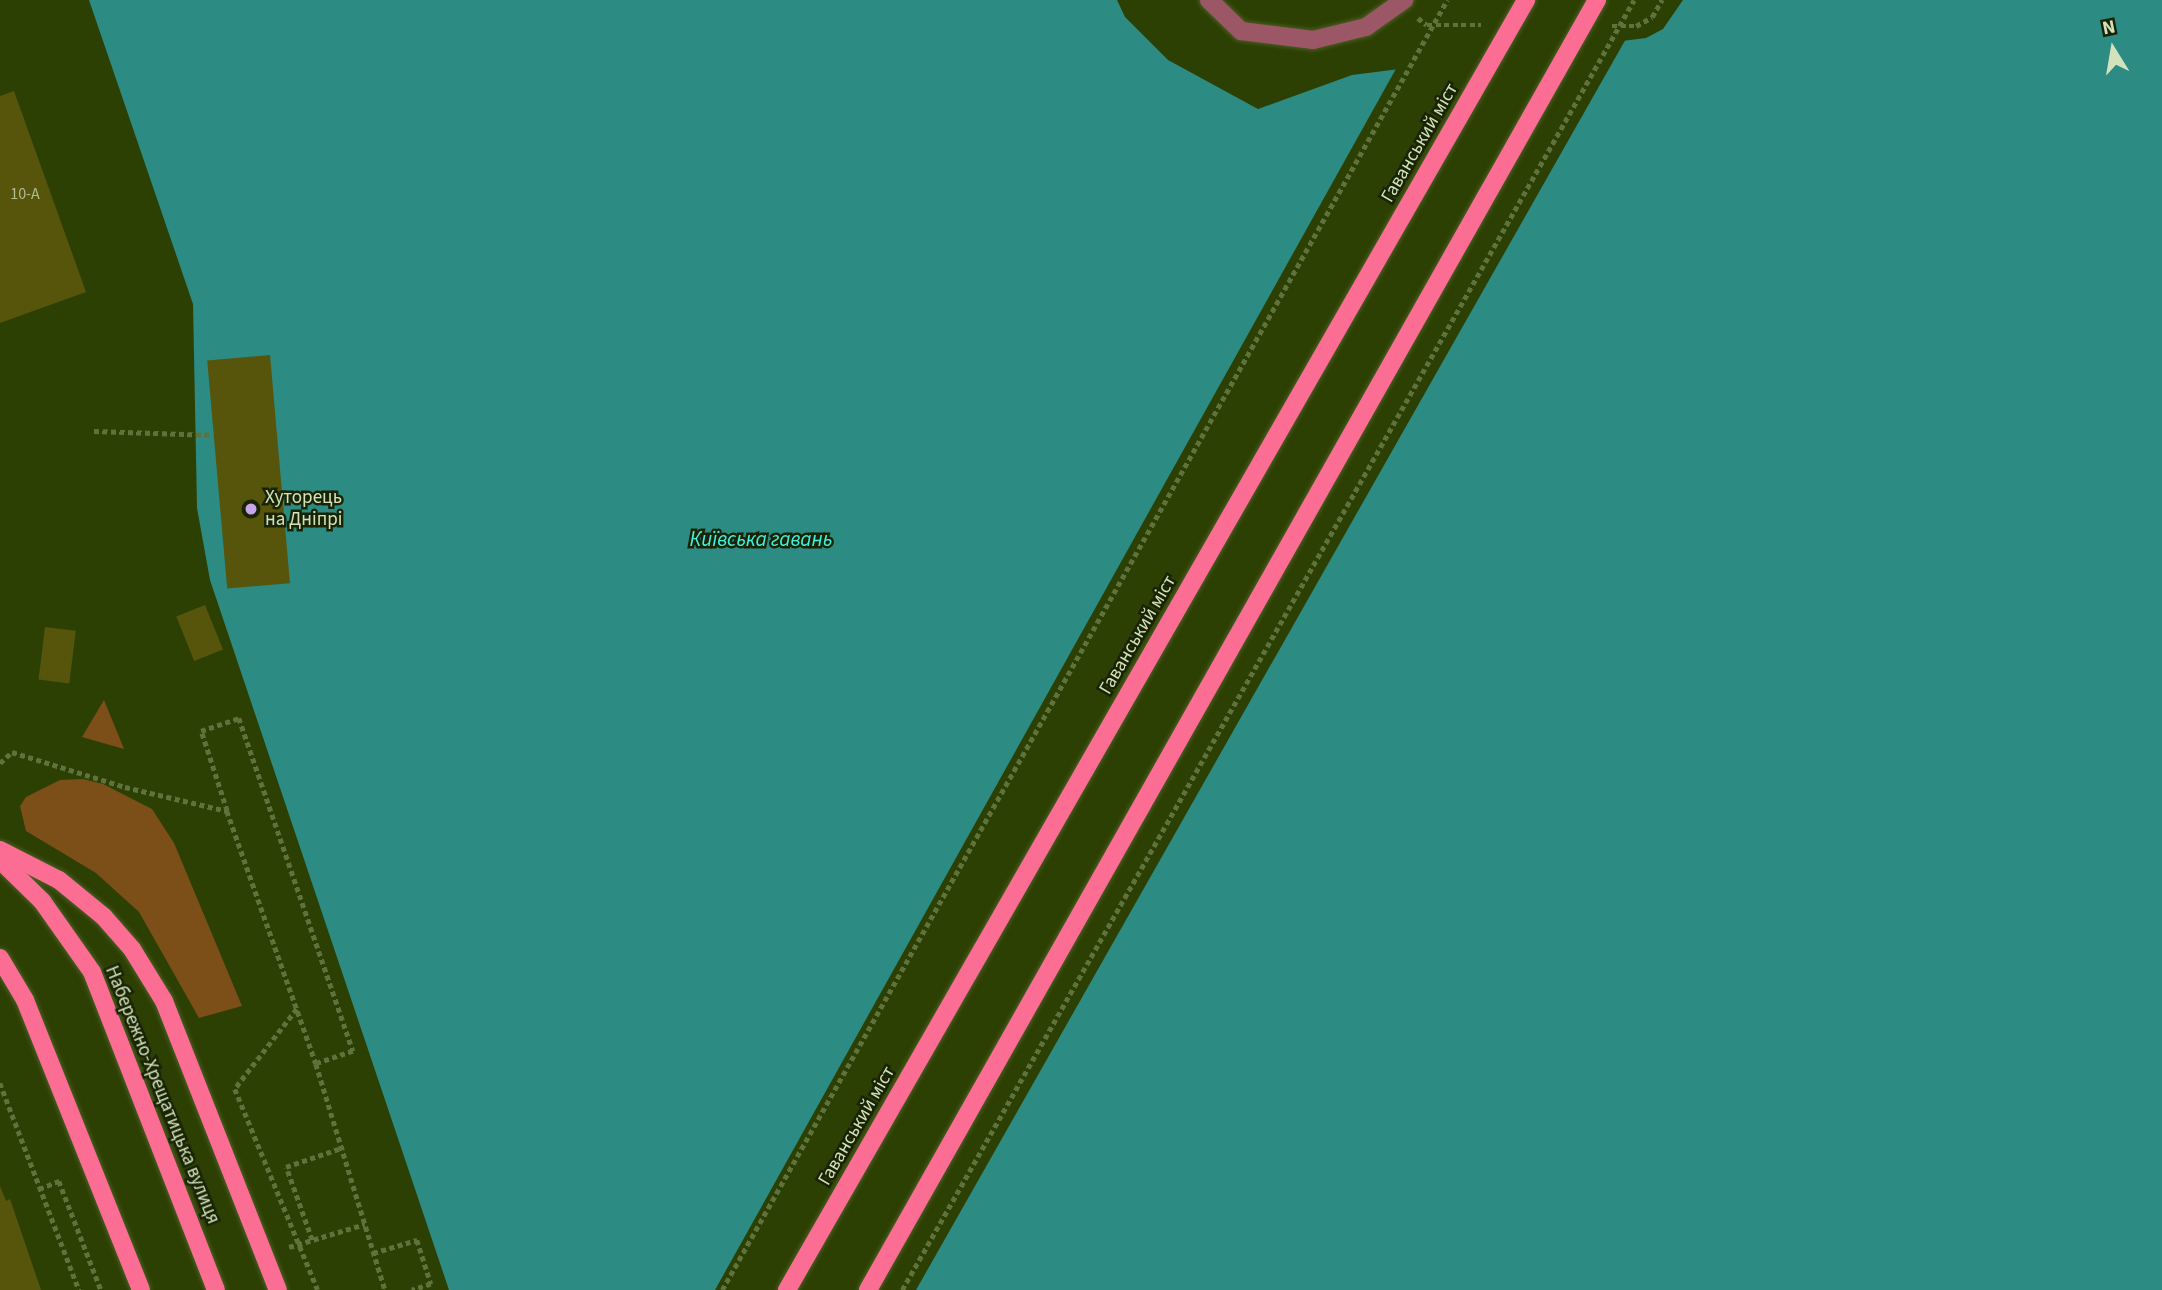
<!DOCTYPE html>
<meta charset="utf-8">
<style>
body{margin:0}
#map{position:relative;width:2162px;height:1290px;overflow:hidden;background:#2d4003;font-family:"Source Sans 3",sans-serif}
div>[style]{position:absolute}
.green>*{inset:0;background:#7c4e18}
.water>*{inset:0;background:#2c8b83}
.pier>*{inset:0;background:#2d4003}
.building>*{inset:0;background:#57540b;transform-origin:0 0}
.path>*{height:4.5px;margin-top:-2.25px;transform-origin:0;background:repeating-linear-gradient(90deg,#60723c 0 5px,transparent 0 8.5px)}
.roads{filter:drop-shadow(0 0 2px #4b5d24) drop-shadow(0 0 2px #4b5d24)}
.minor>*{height:18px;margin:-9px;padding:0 9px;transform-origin:9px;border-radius:9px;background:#9c5766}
.major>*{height:18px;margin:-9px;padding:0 9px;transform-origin:9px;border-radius:9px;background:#fb6d92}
.path-bridge>*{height:4.5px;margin-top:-2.25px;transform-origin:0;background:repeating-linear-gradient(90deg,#60723c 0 5px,transparent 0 8.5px)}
.bridges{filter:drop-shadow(0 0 2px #4b5d24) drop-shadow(0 0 2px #4b5d24)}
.major-bridge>*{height:18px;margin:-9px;padding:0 9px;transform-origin:9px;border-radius:9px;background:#fb6d92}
.dots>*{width:19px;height:19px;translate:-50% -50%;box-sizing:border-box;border:4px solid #192405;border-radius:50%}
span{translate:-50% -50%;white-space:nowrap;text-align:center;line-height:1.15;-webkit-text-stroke:5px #192405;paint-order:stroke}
.number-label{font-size:16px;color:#b3be90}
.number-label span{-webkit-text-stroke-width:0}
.street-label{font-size:19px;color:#d2e2bc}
.poi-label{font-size:19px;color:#d2e2bc}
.left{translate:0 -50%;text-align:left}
.water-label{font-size:21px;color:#3ff3e4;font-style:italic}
.north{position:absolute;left:2078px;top:14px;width:70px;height:70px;-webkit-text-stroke:5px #192405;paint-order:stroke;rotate:349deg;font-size:19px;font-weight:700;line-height:28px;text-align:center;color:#d2e2bc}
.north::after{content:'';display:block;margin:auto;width:24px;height:32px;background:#d2e2bc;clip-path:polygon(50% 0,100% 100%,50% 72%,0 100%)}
</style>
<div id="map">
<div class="green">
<div style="clip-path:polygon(104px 700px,124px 749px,82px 737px)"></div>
<div style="clip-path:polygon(83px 779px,103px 784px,152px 809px,174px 843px,242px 1006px,199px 1018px,139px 912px,96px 873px,26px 831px,20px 806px,26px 797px,60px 780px)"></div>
</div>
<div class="water">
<div style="clip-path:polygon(89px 0,1117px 0,1125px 17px,1168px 60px,1258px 109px,1352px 75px,1646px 38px,1663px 29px,1683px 0,2162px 0,2162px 1290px,449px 1290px,210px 580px,197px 508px,193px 304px)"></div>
</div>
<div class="pier">
<div style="clip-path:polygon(1627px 37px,916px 1290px,715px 1290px,1397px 67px)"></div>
</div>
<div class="building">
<div style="clip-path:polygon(14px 91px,86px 292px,0 323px,0 96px)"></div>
<div style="left:270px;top:355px;width:229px;height:63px;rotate:85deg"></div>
<div style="left:205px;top:605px;width:48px;height:31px;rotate:68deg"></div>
<div style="left:45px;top:627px;width:31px;height:53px;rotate:7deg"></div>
<div style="clip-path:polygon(0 1186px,6px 1201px,10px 1199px,41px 1290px,0 1290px)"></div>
</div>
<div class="path">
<div style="left:1418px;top:18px;width:11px;rotate:38deg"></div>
<div style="left:1427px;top:25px;width:54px"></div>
<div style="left:1612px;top:26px;width:24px"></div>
<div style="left:1636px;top:26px;width:18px;rotate:-29deg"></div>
<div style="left:1652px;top:17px;width:20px;rotate:-60deg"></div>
<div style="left:94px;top:431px;width:120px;rotate:1.9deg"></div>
<div style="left:0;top:763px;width:16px;rotate:-43deg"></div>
<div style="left:12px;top:752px;width:118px;rotate:17.2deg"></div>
<div style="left:125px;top:787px;width:105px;rotate:13.2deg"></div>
<div style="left:227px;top:811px;width:268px;rotate:70.6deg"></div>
<div style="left:316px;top:1064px;width:236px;rotate:73deg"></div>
<div style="left:227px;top:811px;width:84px;rotate:-108deg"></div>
<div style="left:201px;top:731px;width:40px;rotate:-18.9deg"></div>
<div style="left:239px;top:718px;width:352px;rotate:71.1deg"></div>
<div style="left:353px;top:1051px;width:39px;rotate:161deg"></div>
<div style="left:297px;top:1009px;width:101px;rotate:127.8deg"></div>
<div style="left:235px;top:1089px;width:217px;rotate:67.6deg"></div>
<div style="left:0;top:1083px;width:222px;rotate:69.1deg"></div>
<div style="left:39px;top:1189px;width:22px;rotate:-22deg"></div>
<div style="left:59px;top:1181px;width:117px;rotate:68.9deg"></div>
<div style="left:312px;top:1240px;width:77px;rotate:-109.6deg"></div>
<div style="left:286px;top:1167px;width:61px;rotate:-19deg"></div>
<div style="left:289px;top:1247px;width:79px;rotate:-16.8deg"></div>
<div style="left:373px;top:1253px;width:46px;rotate:-16.5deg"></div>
<div style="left:417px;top:1240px;width:46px;rotate:72.3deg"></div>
<div style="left:431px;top:1284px;width:20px;rotate:162deg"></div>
</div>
<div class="roads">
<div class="minor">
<div style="left:1209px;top:0;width:45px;rotate:44.1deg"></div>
<div style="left:1241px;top:31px;width:73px;rotate:7.1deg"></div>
<div style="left:1313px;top:40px;width:55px;rotate:-13.8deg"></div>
<div style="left:1366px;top:27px;width:47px;rotate:-35.4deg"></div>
</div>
<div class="major">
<div style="left:0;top:850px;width:66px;rotate:27deg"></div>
<div style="left:59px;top:880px;width:58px;rotate:39.4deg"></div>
<div style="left:104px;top:917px;width:43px;rotate:48.8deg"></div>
<div style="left:132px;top:949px;width:61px;rotate:58.4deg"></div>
<div style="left:164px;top:1001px;width:311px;rotate:68.5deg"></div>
<div style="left:0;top:860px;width:59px;rotate:44.3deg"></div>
<div style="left:42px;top:901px;width:87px;rotate:54.8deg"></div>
<div style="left:92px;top:972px;width:341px;rotate:68.7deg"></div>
<div style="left:0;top:958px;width:49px;rotate:59.2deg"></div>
<div style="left:25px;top:1000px;width:312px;rotate:68.2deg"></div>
</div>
</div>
<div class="path-bridge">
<div style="left:722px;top:1290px;width:1480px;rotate:-60.66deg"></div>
<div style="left:902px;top:1290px;width:1483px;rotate:-60.43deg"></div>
</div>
<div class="bridges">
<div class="major-bridge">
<div style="left:787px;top:1290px;width:1487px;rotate:-60.19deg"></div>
<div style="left:868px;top:1290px;width:1482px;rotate:-60.53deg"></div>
</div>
</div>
<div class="dots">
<div style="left:251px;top:509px;background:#c9a5ee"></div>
</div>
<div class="number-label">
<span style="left:25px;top:194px">10-А</span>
</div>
<div class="street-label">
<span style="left:1420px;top:143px;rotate:-60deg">Гаванський міст</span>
<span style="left:1138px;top:635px;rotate:-60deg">Гаванський міст</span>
<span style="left:162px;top:1095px;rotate:68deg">Набережно-Хрещатицька вулиця</span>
<span style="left:857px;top:1126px;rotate:-60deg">Гаванський міст</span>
</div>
<div class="poi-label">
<span class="left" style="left:265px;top:509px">Хуторець<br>на Дніпрі</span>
</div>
<div class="water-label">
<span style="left:761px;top:539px">Київська гавань</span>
</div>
<div class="north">N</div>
</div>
